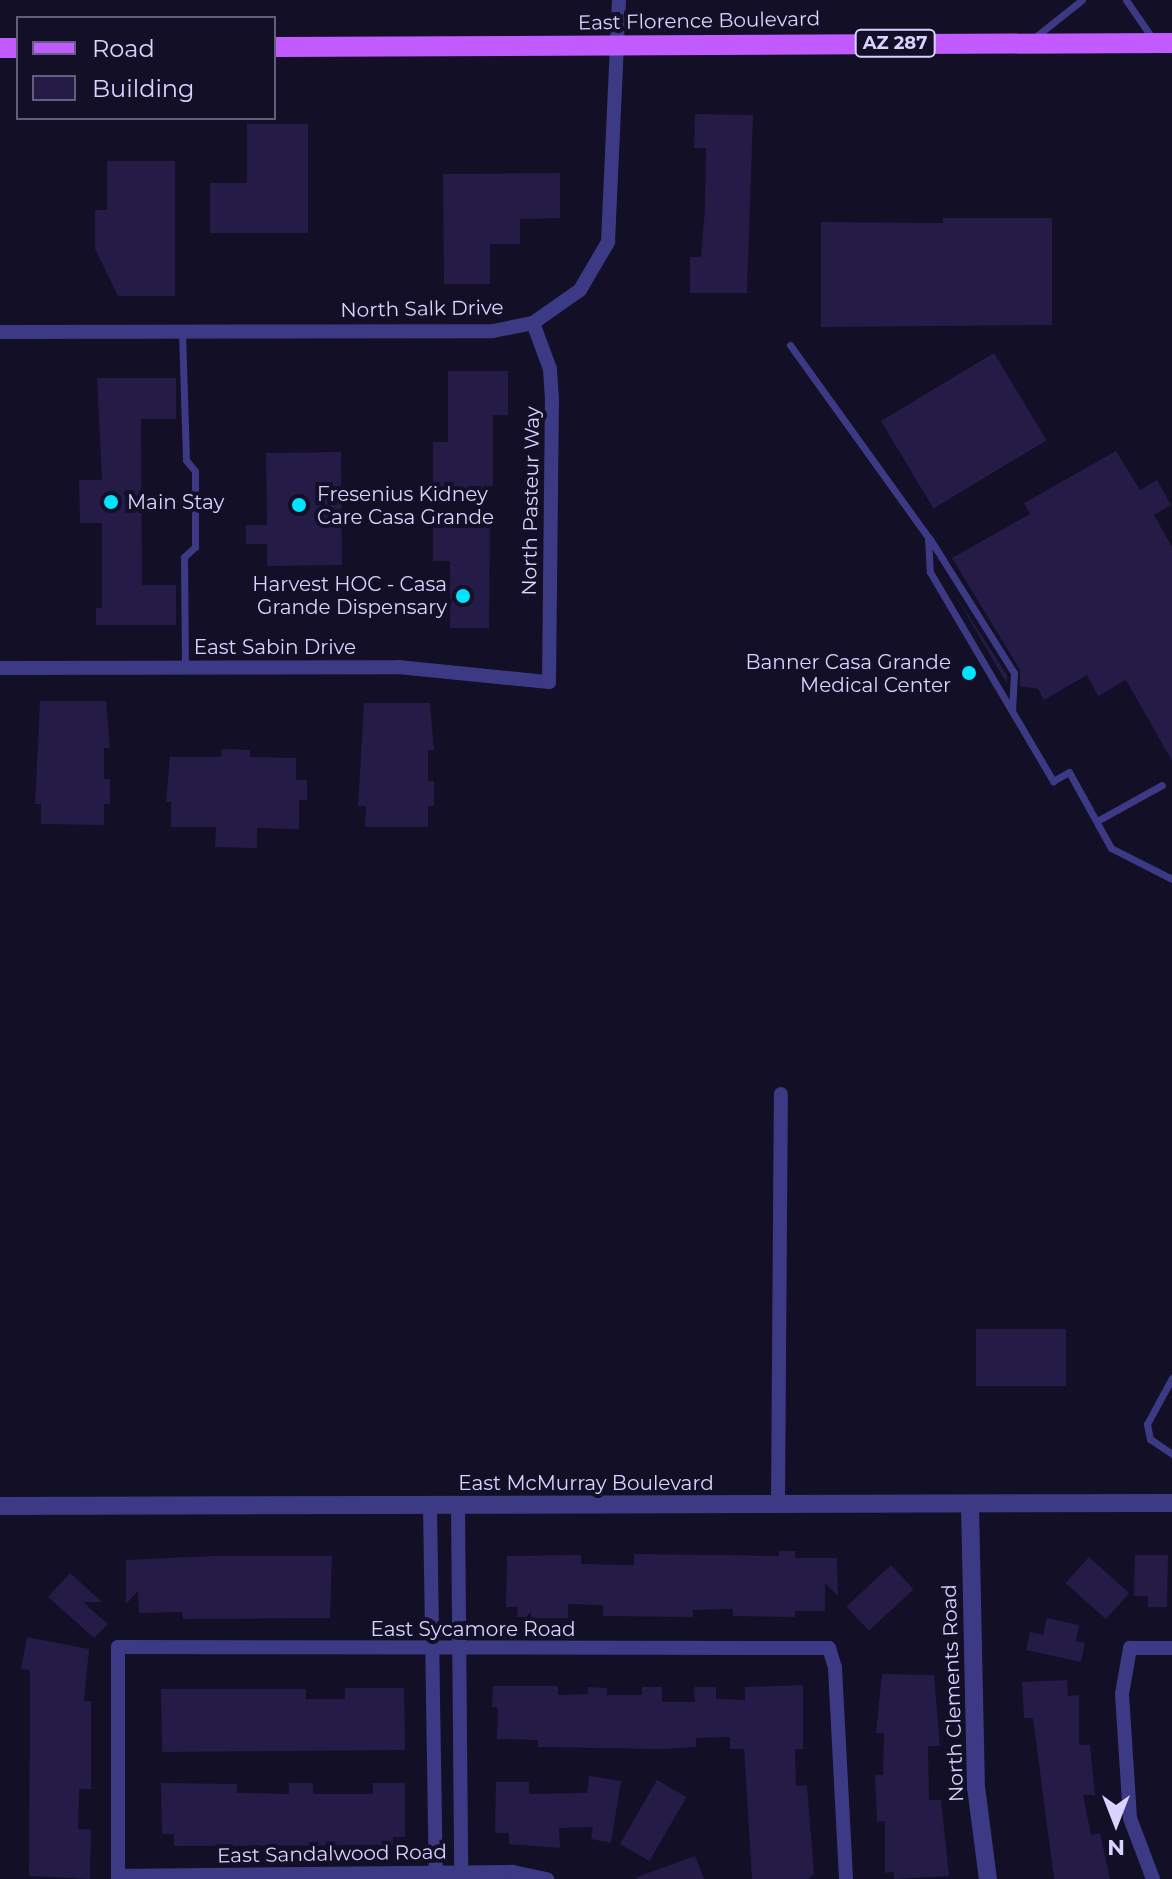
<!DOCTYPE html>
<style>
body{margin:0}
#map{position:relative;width:1172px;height:1879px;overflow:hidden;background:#130f26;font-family:Montserrat,sans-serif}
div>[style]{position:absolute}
.building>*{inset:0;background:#241b47;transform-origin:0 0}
.service>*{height:7px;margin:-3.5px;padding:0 3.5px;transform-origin:3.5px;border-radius:3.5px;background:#3d3a85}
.minor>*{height:14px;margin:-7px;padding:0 7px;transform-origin:7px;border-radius:7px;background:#3d3a85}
.tertiary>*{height:18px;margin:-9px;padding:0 9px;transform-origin:9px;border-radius:9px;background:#3d3a85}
.primary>*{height:20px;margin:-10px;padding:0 10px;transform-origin:10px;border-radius:10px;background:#c25bff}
.dots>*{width:22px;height:22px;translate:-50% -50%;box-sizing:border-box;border:4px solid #130f26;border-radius:50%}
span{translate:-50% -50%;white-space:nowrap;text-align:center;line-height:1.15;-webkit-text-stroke:8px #130f26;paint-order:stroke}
.shield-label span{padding:2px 6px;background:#130f26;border:2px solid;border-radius:6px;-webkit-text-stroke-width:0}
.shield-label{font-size:18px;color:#d9d4ff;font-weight:700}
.street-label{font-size:20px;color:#d9d4ff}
.poi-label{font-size:20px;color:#d9d4ff}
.left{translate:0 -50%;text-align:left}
.right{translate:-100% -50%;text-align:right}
.legend{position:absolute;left:16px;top:16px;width:260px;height:104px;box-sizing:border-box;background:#130f26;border:2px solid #625e7d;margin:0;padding:10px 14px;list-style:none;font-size:24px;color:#d9d4ff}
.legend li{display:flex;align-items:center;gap:16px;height:40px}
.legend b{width:40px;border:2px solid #625e7d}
.north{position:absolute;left:1076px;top:1783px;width:80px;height:80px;-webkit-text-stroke:6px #130f26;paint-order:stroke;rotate:180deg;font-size:22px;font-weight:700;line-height:32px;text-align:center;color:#d9d4ff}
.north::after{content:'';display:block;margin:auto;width:28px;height:36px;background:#d9d4ff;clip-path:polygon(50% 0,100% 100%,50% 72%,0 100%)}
</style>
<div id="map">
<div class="building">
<div style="clip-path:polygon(695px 114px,753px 115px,747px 293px,690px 293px,690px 257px,701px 257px,705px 209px,706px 148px,694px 148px)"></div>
<div style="clip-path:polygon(247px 124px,308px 124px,308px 233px,210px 233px,210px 183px,247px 183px)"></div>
<div style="clip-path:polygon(107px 161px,175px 161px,175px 296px,118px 296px,95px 249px,95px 210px,107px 210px)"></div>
<div style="clip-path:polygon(560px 173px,560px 218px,520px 219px,520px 244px,490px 244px,490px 284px,444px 284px,443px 174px)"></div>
<div style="clip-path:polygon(943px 218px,1052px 218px,1052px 325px,821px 327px,821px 222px,943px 223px)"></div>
<div style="left:994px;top:353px;width:102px;height:132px;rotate:59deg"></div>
<div style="clip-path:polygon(448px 371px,508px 371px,508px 415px,493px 415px,493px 489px,433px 489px,433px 442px,448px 442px)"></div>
<div style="clip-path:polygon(97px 378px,176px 378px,176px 419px,141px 419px,142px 585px,176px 585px,176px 625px,96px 625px,96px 608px,102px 608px,102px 523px,80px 523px,79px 480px,102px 480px)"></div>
<div style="clip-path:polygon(1116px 451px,1140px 490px,1157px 480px,1171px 505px,1154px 515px,1172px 547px,1172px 761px,1126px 680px,1098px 696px,1087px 675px,1044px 700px,1038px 689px,1020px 686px,1020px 670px,952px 558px,1030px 514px,1024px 503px)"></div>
<div style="clip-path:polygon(341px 452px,342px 565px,267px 566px,267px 544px,246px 544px,246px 525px,267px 525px,266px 453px)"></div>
<div style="clip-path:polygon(433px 518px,490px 518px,489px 628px,450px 628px,450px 561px,433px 561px)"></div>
<div style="clip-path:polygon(953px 591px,1007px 675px,1007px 684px)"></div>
<div style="clip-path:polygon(40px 701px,106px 701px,110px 748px,104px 748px,104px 779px,110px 779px,110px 804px,104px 804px,104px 825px,41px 824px,41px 804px,35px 804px)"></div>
<div style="clip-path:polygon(364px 703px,430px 703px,434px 750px,428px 750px,428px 781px,434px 781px,434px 806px,428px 806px,428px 827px,365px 827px,366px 806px,358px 806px)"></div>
<div style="clip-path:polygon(222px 749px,250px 750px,250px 757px,296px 758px,296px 780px,307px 780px,307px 800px,299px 800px,299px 829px,257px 828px,257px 848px,215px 847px,216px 827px,171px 827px,171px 802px,166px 802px,170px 757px,221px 757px)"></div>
<div style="left:1066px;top:1329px;width:57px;height:90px;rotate:90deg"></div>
<div style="clip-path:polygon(779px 1551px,795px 1551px,795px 1558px,837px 1558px,838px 1596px,825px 1583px,825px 1611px,795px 1611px,795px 1617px,733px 1616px,733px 1609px,693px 1610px,693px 1617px,603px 1616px,603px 1605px,568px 1604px,568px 1618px,536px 1618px,517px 1617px,518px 1607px,506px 1607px,507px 1556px,581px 1555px,581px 1564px,634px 1565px,634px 1554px,779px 1556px)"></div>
<div style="clip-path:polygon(1135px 1555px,1168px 1555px,1167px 1607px,1148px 1607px,1148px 1596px,1134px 1596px)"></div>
<div style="clip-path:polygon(212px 1556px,332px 1556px,330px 1618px,183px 1619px,182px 1612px,139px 1613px,138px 1591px,126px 1604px,126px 1560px)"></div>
<div style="left:1089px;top:1557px;width:54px;height:35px;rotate:42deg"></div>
<div style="left:891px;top:1565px;width:33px;height:61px;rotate:47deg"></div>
<div style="clip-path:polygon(70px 1573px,102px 1602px,83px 1602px,108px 1624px,94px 1638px,48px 1597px)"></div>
<div style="clip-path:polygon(1047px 1618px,1079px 1625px,1076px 1641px,1085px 1643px,1081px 1662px,1026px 1650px,1030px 1632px,1043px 1635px)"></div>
<div style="clip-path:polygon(27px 1637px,89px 1649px,84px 1701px,91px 1701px,91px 1789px,79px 1789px,78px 1829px,91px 1830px,90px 1879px,29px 1876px,30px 1670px,21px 1669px)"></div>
<div style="clip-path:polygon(882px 1674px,934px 1675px,940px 1746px,928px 1746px,929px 1800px,941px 1800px,949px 1876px,894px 1879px,893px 1872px,885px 1873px,885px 1821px,877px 1822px,875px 1775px,883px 1775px,884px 1733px,876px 1733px)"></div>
<div style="clip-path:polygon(1067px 1680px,1068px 1696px,1079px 1695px,1079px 1745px,1090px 1745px,1095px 1795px,1083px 1795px,1091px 1835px,1100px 1833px,1110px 1879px,1054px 1879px,1033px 1718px,1024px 1718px,1022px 1682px)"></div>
<div style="clip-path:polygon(803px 1685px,803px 1749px,795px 1749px,796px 1786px,807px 1785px,814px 1874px,808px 1879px,752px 1879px,744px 1749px,730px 1749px,730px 1737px,696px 1738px,696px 1747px,663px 1749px,538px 1747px,538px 1740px,497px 1739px,498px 1708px,492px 1707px,493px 1686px,558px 1686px,558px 1695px,588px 1694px,588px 1687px,607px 1688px,607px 1695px,642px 1695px,642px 1687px,662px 1687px,662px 1702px,695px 1702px,694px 1687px,716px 1687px,716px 1699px,745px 1700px,745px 1687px)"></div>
<div style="clip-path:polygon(345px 1688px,404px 1688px,405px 1750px,162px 1752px,161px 1689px,306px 1689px,306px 1699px,345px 1699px)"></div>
<div style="clip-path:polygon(589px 1776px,621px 1781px,611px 1843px,591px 1839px,593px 1827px,559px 1828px,560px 1848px,509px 1844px,509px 1833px,495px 1833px,496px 1782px,529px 1782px,529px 1794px,587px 1793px)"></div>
<div style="left:657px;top:1780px;width:34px;height:74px;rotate:30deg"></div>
<div style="clip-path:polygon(161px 1783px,237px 1784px,237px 1793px,289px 1794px,289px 1783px,313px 1783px,313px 1794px,373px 1794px,373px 1783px,405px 1783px,405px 1837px,393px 1837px,393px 1845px,174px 1846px,174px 1834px,162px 1834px)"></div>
<div style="clip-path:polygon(695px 1856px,704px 1879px,637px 1879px,637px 1877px)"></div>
</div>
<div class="service">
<div style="left:1126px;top:0;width:47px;rotate:55.3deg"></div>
<div style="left:1034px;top:38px;width:61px;rotate:-38.4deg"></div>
<div style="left:182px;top:332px;width:128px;rotate:88.2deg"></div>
<div style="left:186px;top:460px;width:14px;rotate:51deg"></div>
<div style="left:195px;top:471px;width:76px;rotate:90deg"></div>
<div style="left:195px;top:547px;width:15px;rotate:138deg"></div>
<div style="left:184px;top:557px;width:111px;rotate:89.5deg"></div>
<div style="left:790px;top:345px;width:236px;rotate:54.3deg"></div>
<div style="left:928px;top:537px;width:35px;rotate:87deg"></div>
<div style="left:930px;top:572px;width:243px;rotate:59.5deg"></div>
<div style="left:1053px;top:781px;width:18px;rotate:-29deg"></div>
<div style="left:1069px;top:772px;width:87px;rotate:61.1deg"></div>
<div style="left:1111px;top:848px;width:68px;rotate:26.9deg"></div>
<div style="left:930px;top:539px;width:158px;rotate:57.9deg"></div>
<div style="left:1014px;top:673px;width:37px;rotate:93deg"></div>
<div style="left:1097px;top:821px;width:74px;rotate:-29deg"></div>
<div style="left:1172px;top:1378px;width:52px;rotate:118.5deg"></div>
<div style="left:1147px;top:1424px;width:15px;rotate:79deg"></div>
<div style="left:1150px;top:1439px;width:27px;rotate:34deg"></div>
</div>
<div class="minor">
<div style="left:0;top:332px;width:493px;rotate:-0.1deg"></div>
<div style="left:493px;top:331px;width:41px;rotate:-11.3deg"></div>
<div style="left:533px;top:323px;width:57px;rotate:-35.1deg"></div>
<div style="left:580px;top:290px;width:56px;rotate:-59.7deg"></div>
<div style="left:608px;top:242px;width:242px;rotate:-87.4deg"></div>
<div style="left:0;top:668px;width:398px;rotate:-0.1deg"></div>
<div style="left:398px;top:667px;width:152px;rotate:5.7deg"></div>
<div style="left:549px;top:682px;width:283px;rotate:-89.4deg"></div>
<div style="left:552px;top:399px;width:30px;rotate:-94deg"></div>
<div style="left:550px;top:369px;width:49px;rotate:-110.3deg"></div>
<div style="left:778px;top:1504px;width:410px;rotate:-89.6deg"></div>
<div style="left:430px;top:1506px;width:368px;rotate:89.1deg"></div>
<div style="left:458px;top:1506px;width:367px;rotate:89.5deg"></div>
<div style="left:118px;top:1876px;width:395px;rotate:-0.6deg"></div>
<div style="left:513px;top:1872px;width:35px;rotate:12deg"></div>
<div style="left:118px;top:1879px;width:232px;rotate:-90deg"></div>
<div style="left:118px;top:1647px;width:711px;rotate:0.08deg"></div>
<div style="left:829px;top:1648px;width:21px;rotate:73deg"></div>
<div style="left:835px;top:1668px;width:211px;rotate:87deg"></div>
<div style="left:1153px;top:1879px;width:65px;rotate:-110.7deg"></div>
<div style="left:1130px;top:1818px;width:124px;rotate:-93.7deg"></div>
<div style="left:1122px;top:1694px;width:47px;rotate:-80.1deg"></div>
<div style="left:1130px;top:1648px;width:42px"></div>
</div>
<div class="tertiary">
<div style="left:970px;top:1505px;width:282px;rotate:88.8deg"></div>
<div style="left:976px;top:1787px;width:93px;rotate:82.6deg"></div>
<div style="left:0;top:1506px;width:1172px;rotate:-0.15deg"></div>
</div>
<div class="primary">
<div style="left:274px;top:47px;width:898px;rotate:-0.26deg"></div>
<div style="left:0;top:48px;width:18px"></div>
</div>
<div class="dots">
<div style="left:111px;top:502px;background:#00e5ff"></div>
<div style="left:299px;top:505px;background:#00e5ff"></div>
<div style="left:463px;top:596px;background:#00e5ff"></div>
<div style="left:969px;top:673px;background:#00e5ff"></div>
</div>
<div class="shield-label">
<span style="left:895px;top:43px">AZ 287</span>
</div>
<div class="street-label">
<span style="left:699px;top:21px;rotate:-1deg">East Florence Boulevard</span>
<span style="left:422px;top:309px;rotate:-1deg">North Salk Drive</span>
<span style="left:531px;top:501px;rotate:-89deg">North Pasteur Way</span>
<span style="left:275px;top:647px">East Sabin Drive</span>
<span style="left:586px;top:1483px">East McMurray Boulevard</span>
<span style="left:473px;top:1629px">East Sycamore Road</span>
<span style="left:953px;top:1693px;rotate:-92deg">North Clements Road</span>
<span style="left:332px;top:1854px;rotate:-1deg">East Sandalwood Road</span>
</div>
<div class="poi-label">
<span class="left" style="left:317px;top:506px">Fresenius Kidney<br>Care Casa Grande</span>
<span class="left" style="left:127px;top:502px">Main Stay</span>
<span class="right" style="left:447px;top:596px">Harvest HOC - Casa<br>Grande Dispensary</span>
<span class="right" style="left:951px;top:674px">Banner Casa Grande<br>Medical Center</span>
</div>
<ul class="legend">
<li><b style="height:10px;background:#c25bff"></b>Road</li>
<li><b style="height:22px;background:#241b47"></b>Building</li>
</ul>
<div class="north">N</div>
</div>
